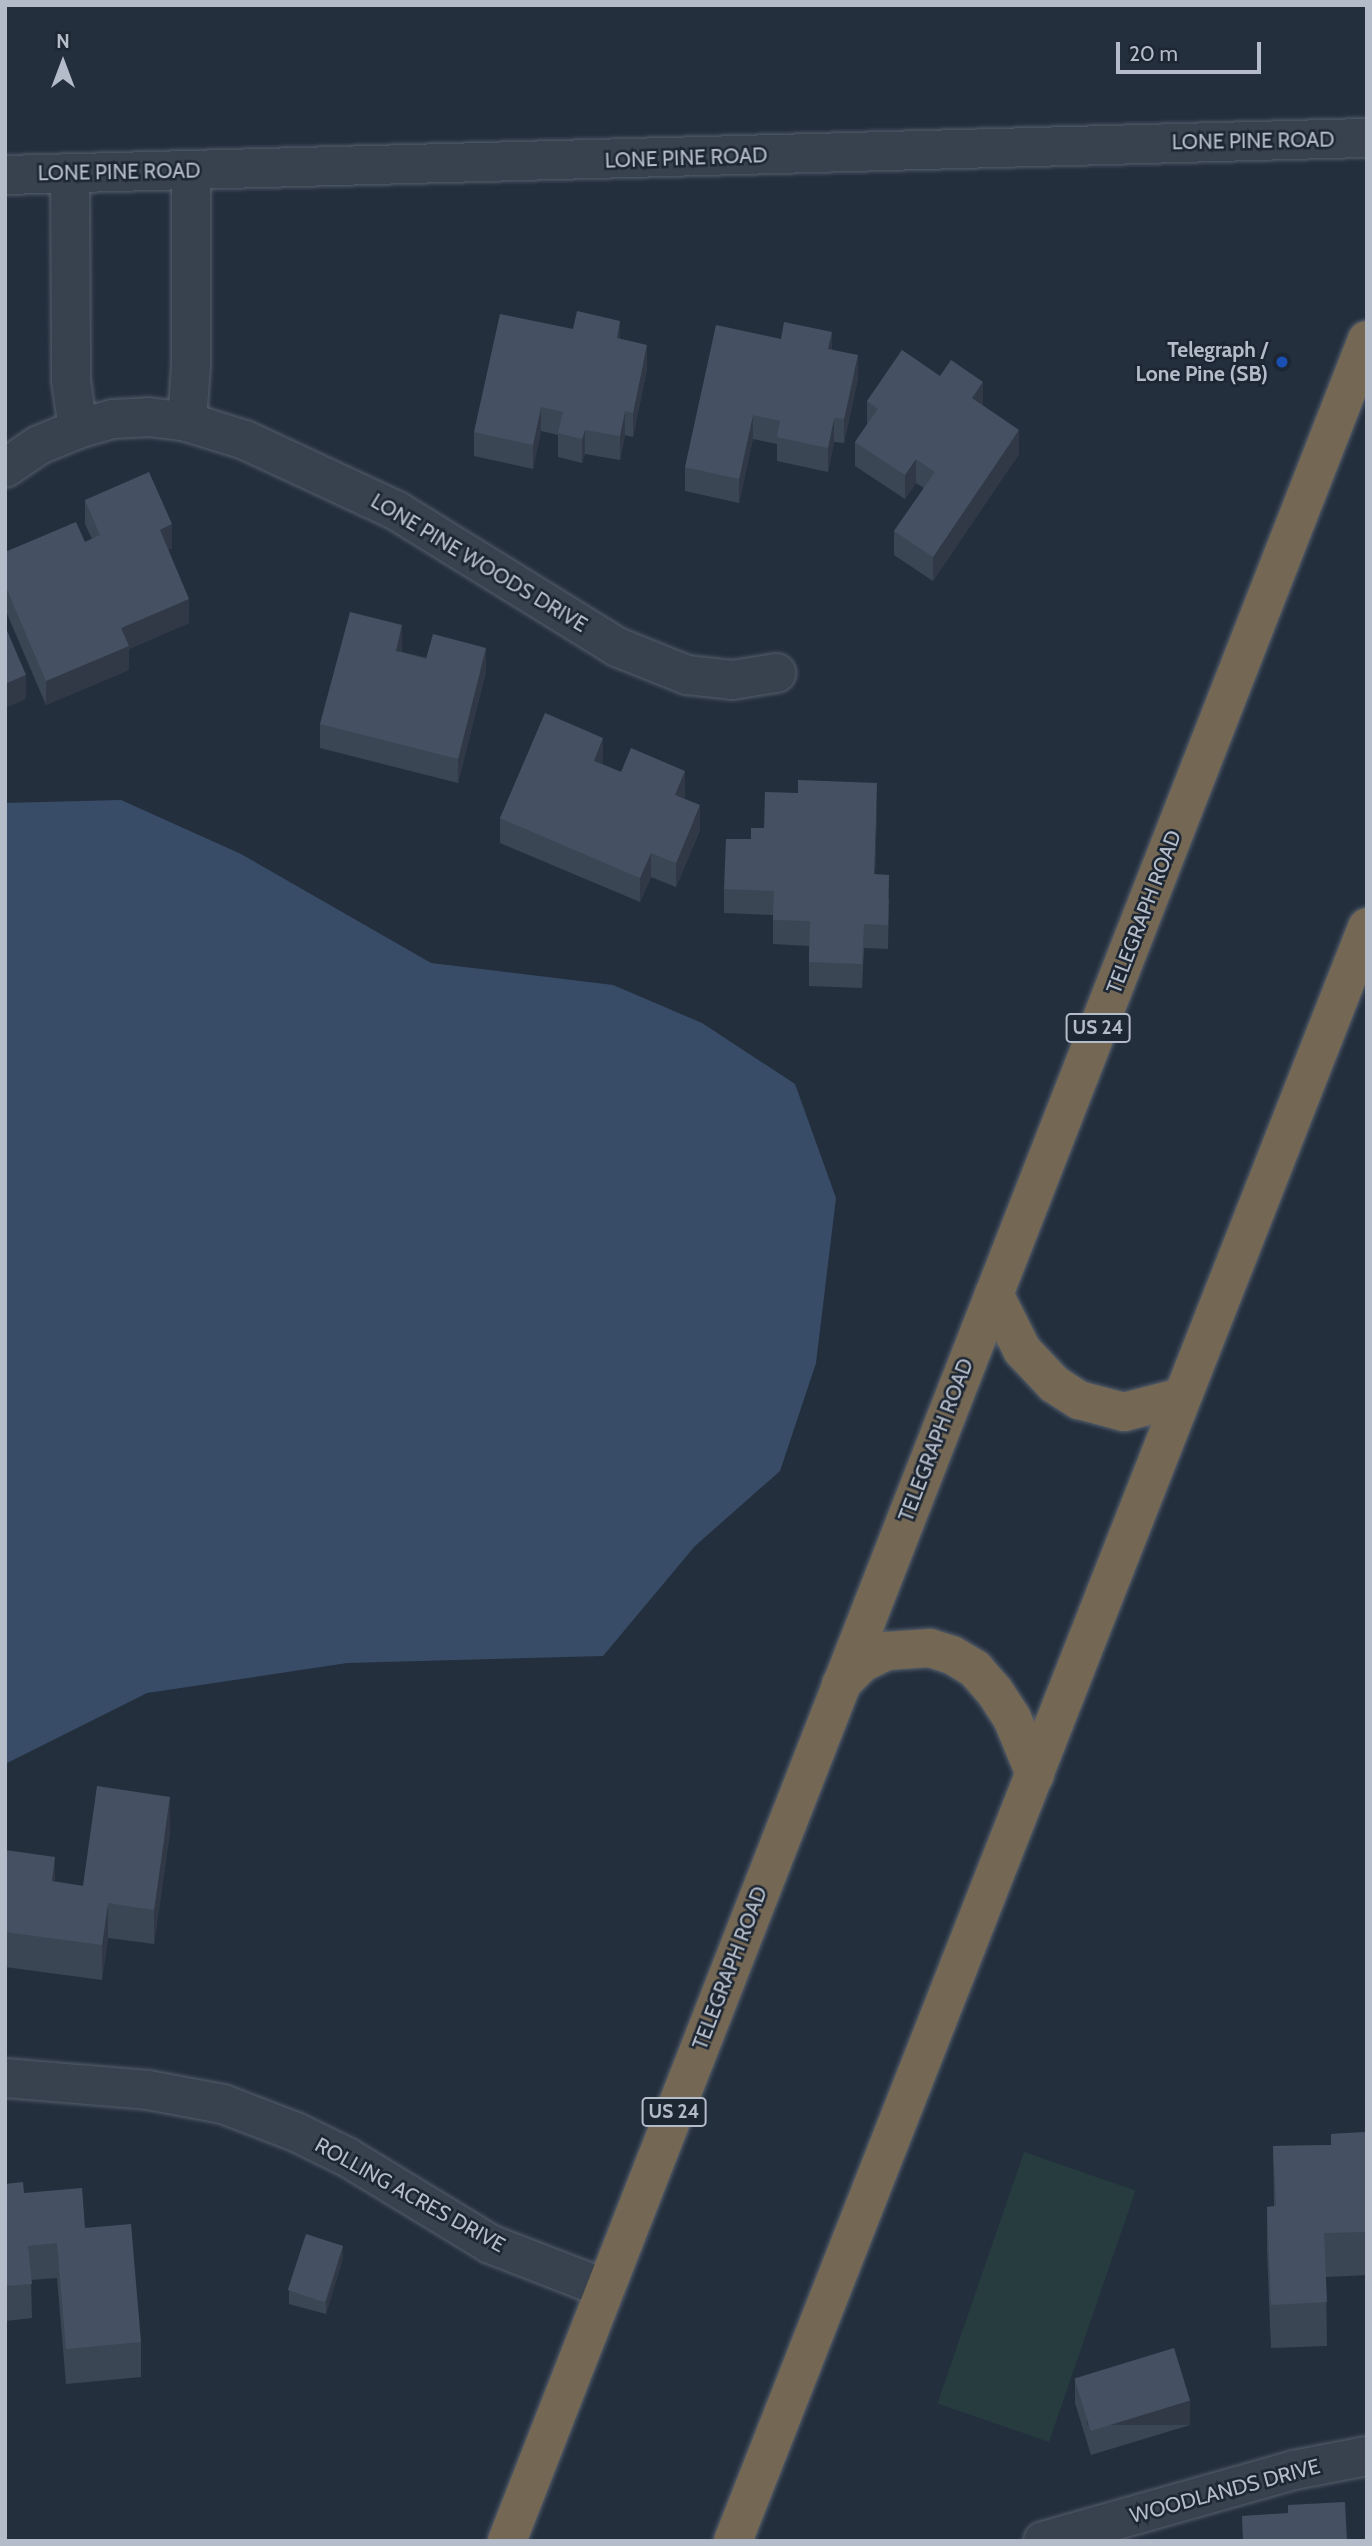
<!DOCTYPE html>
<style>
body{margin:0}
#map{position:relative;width:1372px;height:2546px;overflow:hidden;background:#242f3e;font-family:Cabin,sans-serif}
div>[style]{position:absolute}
.green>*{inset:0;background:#263c3f;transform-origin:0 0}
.water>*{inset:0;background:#394c67}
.roads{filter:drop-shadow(0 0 2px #565f6c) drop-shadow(0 0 2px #565f6c)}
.minor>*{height:38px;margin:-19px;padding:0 19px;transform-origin:19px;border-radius:19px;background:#38414e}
.highway>*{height:38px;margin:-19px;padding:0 19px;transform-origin:19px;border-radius:19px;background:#746855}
.wall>*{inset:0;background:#3b4654}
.shaded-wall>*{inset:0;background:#303945;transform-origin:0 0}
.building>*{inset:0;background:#455162;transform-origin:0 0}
.dots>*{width:19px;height:19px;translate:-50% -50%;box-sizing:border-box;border:4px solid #1d2633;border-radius:50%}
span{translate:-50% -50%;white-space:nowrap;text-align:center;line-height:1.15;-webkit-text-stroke:5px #1d2633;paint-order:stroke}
.shield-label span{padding:2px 5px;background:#1d2633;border:2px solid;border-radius:5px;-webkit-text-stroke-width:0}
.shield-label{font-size:19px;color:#b4bcc9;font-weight:700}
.street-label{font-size:21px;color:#b4bcc9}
.poi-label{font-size:21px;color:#b4bcc9;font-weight:700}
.right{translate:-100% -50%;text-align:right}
.frame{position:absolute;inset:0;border:7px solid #b4bcc9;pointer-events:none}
.north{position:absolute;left:28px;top:28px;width:70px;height:70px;-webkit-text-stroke:5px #1d2633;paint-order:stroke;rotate:0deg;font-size:19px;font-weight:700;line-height:28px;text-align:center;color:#b4bcc9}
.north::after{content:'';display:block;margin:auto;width:24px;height:32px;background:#b4bcc9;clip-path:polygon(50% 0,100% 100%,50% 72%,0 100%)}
.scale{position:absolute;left:1116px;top:42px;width:145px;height:32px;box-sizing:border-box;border:4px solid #b4bcc9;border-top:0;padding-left:9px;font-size:21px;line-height:24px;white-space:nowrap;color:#b4bcc9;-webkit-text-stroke:5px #1d2633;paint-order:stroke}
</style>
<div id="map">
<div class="green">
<div style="left:1024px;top:2152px;width:118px;height:266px;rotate:19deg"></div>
</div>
<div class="water">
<div style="clip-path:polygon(121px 800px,241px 854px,431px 963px,613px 985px,702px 1023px,795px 1084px,836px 1198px,816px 1363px,780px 1471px,695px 1546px,603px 1656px,347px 1663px,147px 1693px,5px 1764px,5px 803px)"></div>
</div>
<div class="roads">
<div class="minor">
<div style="left:70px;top:173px;width:207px;rotate:89.7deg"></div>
<div style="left:71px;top:380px;width:49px;rotate:81.9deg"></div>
<div style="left:5px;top:175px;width:1363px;rotate:-1.56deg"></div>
<div style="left:187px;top:422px;width:57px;rotate:-86deg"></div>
<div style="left:191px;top:365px;width:194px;rotate:-90deg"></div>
<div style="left:5px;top:468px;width:41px;rotate:-34.1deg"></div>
<div style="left:39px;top:445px;width:42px;rotate:-22.3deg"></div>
<div style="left:78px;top:429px;width:36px;rotate:-16deg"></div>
<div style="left:113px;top:419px;width:35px;rotate:-3deg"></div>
<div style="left:148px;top:417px;width:39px;rotate:7deg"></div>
<div style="left:187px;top:422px;width:61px;rotate:17.2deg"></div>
<div style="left:245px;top:440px;width:168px;rotate:25deg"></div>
<div style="left:397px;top:511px;width:259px;rotate:31.7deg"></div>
<div style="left:617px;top:647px;width:75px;rotate:21.8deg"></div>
<div style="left:687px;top:675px;width:45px;rotate:6.3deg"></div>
<div style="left:732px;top:680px;width:45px;rotate:-9deg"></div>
<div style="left:5px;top:2078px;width:144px;rotate:4.8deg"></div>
<div style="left:148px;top:2090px;width:76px;rotate:10.6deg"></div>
<div style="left:223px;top:2104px;width:78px;rotate:21deg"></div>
<div style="left:296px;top:2132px;width:57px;rotate:26.1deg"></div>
<div style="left:347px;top:2157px;width:167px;rotate:31.3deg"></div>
<div style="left:490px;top:2244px;width:124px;rotate:21.2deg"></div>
<div style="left:1043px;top:2541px;width:261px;rotate:-15.8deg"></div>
<div style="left:1294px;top:2470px;width:74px;rotate:-10.9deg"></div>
</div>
<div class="highway">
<div style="left:994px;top:1294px;width:63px;rotate:63.4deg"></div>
<div style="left:1022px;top:1350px;width:47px;rotate:46.7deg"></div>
<div style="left:1054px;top:1384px;width:30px;rotate:33deg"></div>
<div style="left:1079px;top:1400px;width:47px;rotate:14.9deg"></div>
<div style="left:1124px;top:1412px;width:60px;rotate:-14.5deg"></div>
<div style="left:841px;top:1684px;width:30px;rotate:-45deg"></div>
<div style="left:862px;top:1663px;width:28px;rotate:-26deg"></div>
<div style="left:887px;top:1651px;width:43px;rotate:-4deg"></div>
<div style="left:930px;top:1648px;width:23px;rotate:18deg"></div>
<div style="left:952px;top:1655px;width:27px;rotate:31deg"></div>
<div style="left:975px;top:1669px;width:30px;rotate:49deg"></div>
<div style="left:995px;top:1692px;width:31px;rotate:57deg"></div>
<div style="left:1012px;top:1718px;width:61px;rotate:67.7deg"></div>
<div style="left:507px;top:2541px;width:2363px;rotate:-68.66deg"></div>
<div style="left:733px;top:2541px;width:1734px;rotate:-68.55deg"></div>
</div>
</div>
<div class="wall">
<div style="clip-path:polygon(620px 339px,647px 369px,633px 437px,625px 435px,620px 460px,585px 454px,582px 463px,558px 457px,558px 435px,541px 431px,533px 469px,474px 456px,474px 432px)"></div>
<div style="clip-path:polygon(832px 349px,858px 379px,844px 443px,834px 442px,828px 472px,777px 461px,777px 444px,753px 439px,739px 503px,685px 491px,685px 467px)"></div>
<div style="clip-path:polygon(867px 401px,983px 406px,1019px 454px,933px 581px,894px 555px,894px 531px,924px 488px,916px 483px,905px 499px,855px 466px,855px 442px,867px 424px)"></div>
<div style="clip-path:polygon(85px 500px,172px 548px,168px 550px,189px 623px,129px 649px,129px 670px,46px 705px,5px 609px,5px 552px,85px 542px,92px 539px,85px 524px)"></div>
<div style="clip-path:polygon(402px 649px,402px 652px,486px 672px,458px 783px,320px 748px,320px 724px)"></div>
<div style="clip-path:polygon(603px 762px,602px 764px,621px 772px,685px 795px,684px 799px,700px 830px,676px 887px,651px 877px,640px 902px,500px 843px,500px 818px)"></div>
<div style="clip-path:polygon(877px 807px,875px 874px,889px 899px,888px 949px,864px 948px,862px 988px,809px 986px,809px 946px,773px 944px,773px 915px,724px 913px,724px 889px,751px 839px,764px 828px)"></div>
<div style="clip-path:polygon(170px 1832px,154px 1944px,108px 1938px,102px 1980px,5px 1967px,5px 1850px,55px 1882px,83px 1886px)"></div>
<div style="clip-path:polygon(1367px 2132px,1367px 2275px,1326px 2277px,1327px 2346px,1271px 2348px,1267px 2250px,1267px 2207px,1274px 2206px,1273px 2146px,1331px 2145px,1331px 2134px)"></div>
<div style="clip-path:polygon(5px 2184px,24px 2193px,85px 2228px,141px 2342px,141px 2377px,66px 2384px,57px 2278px,31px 2280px,32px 2318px,5px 2321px)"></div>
<div style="clip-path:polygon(343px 2258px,326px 2314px,289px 2304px,289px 2291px)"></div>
<div style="clip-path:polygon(1075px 2379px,1190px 2425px,1091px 2455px,1075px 2403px)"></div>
</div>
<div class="shaded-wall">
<div style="clip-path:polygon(620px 321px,620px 345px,617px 338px)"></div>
<div style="clip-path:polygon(832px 332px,832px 357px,828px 349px)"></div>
<div style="clip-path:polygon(647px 345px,647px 369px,633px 437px,633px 413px)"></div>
<div style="clip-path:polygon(858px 355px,858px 379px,844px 443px,844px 419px)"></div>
<div style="clip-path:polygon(983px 382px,983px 406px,972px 398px)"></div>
<div style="clip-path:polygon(541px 407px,541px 431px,533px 469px,533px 445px)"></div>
<div style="clip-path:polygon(625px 411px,625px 435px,620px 460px,620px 436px)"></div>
<div style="clip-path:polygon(753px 415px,753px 439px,739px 503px,739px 479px)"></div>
<div style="clip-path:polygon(834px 418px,834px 442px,828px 472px,828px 448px)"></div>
<div style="clip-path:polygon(585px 430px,585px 454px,582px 463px,582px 439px)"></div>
<div style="clip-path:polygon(1019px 430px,1019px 454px,933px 581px,933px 557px)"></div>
<div style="clip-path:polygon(916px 459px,916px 483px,905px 499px,905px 475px)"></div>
<div style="clip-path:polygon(172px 524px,172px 548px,160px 554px,160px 530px)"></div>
<div style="clip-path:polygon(189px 599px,189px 623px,129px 649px,129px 670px,46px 705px,46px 681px,121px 628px)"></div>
<div style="clip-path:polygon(402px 625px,402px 649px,396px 675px,396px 651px)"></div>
<div style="clip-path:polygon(486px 648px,486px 672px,458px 783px,458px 759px)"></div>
<div style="clip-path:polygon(26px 675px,26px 699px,5px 708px,5px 684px)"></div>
<div style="clip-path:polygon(603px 738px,603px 762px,594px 785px,594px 761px)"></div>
<div style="clip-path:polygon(685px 771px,685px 795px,675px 819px,675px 795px)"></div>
<div style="clip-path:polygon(877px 783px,877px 807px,874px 899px,874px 874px)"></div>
<div style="clip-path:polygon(700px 805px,700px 830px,676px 887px,676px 863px)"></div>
<div style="clip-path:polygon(651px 853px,651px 877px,640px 902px,640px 878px)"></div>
<div style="clip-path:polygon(170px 1797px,170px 1832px,154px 1944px,154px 1910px)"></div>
<div style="clip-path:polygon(55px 1857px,55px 1892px,52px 1881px)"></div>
<div style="clip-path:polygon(108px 1903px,108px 1938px,102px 1980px,102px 1945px)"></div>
<div style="clip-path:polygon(343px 2246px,343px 2258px,326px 2314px,326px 2302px)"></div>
<div style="left:1190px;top:2401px;width:24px;height:103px;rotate:90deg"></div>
</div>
<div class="building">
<div style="clip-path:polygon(577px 311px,620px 321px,617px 338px,647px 345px,633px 413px,625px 411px,620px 436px,585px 430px,582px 439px,558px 433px,563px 412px,541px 407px,533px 445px,474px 432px,500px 314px,573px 329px)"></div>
<div style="clip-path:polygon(784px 322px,832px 332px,828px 349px,858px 355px,844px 419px,834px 418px,828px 448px,777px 437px,780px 421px,753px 415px,739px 479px,685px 467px,716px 325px,781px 339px)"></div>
<div style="clip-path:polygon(902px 350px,940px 376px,951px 360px,983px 382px,972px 398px,1019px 430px,933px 557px,894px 531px,935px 472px,916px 459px,905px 475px,855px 442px,878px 409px,867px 401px)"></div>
<div style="clip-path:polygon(149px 472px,172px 524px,160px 530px,189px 599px,121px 628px,129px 646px,46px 681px,5px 585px,5px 552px,76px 522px,85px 542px,100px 535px,85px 500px)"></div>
<div style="clip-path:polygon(350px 612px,402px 625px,396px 651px,426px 659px,433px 634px,486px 648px,458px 759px,320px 724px)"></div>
<div style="clip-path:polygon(5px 626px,26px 675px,5px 684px)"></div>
<div style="clip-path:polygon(545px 713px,603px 738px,594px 761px,621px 772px,631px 748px,685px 771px,675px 795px,700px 805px,676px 863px,651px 853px,640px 878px,500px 818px)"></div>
<div style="clip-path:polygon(798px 780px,877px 783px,874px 874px,889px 875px,888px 925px,864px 924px,862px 964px,809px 962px,810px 921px,773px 920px,774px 891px,724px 889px,726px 839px,751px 839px,751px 828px,764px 828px,765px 792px,798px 793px)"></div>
<div style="clip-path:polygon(97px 1786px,170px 1797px,154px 1910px,108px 1903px,102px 1945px,5px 1932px,5px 1850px,55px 1857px,52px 1881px,83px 1886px)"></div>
<div style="clip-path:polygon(1367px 2132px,1367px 2232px,1324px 2233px,1327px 2302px,1271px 2305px,1267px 2207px,1276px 2206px,1273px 2146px,1331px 2145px,1331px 2134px)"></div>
<div style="clip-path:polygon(23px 2182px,24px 2193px,82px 2188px,85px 2228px,131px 2224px,141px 2342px,66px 2349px,57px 2243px,28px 2246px,32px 2284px,5px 2286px,5px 2184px)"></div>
<div style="left:306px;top:2234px;width:39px;height:59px;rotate:18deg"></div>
<div style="left:1174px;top:2348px;width:55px;height:104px;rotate:73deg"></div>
<div style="clip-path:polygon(1345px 2502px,1347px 2541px,1243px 2541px,1242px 2516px,1288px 2513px,1288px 2505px)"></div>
</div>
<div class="dots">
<div style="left:1282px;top:362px;background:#1a4fb4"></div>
</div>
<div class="shield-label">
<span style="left:1098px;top:1028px">US 24</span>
<span style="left:674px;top:2112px">US 24</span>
</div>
<div class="street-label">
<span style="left:1253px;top:141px;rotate:-1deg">LONE PINE ROAD</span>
<span style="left:686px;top:158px;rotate:-2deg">LONE PINE ROAD</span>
<span style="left:119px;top:172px;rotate:-1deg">LONE PINE ROAD</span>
<span style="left:479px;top:563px;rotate:31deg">LONE PINE WOODS DRIVE</span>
<span style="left:1144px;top:912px;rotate:-69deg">TELEGRAPH ROAD</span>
<span style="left:936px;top:1440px;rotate:-69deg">TELEGRAPH ROAD</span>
<span style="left:730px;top:1968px;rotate:-69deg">TELEGRAPH ROAD</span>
<span style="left:410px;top:2195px;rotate:29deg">ROLLING ACRES DRIVE</span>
<span style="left:1225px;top:2491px;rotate:-15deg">WOODLANDS DRIVE</span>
</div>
<div class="poi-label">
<span class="right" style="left:1268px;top:362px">Telegraph /<br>Lone Pine (SB)</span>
</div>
<div class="frame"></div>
<div class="north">N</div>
<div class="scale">20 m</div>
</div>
